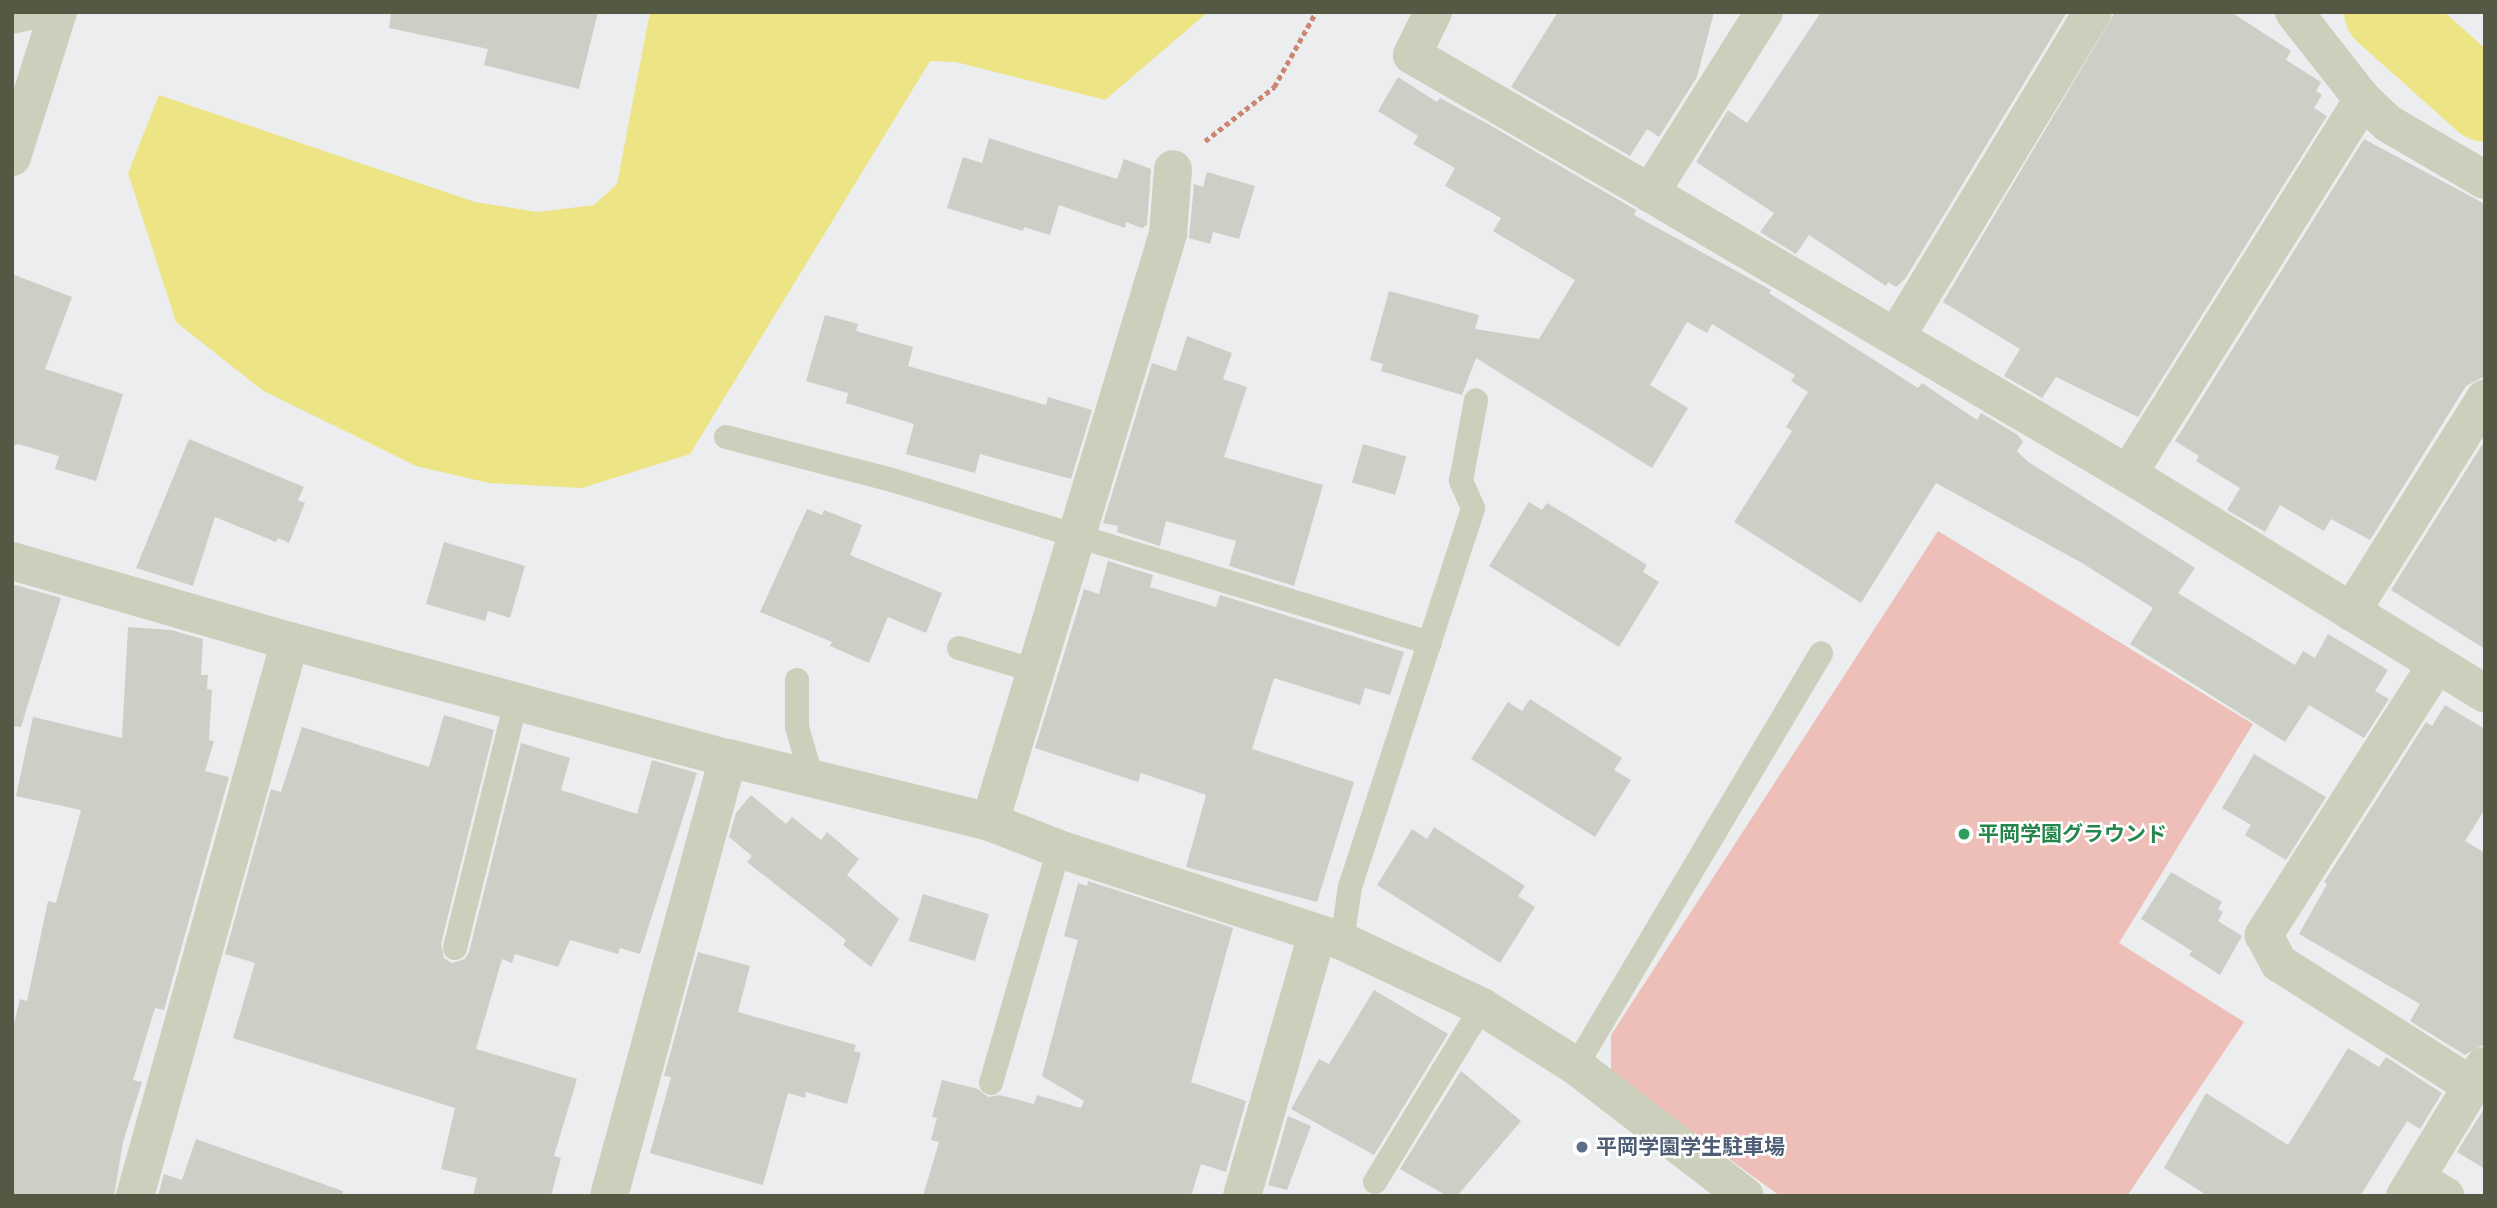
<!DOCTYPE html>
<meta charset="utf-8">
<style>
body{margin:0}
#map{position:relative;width:2497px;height:1208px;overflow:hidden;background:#ecedef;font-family:"Public Sans","Noto Sans JP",sans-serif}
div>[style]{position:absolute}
.green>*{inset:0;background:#eebeb8}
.water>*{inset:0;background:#ece485}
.river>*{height:80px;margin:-40px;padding:0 40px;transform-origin:40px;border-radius:40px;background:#ece485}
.building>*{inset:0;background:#cccfc6;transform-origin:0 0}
.path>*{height:4.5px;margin-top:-2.25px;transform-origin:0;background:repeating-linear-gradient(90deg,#cc8571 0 5px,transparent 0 8.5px)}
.lane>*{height:24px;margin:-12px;padding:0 12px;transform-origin:12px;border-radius:12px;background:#cccfbc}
.street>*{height:38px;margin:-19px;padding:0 19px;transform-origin:19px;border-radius:19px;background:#cccfbc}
.dots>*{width:19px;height:19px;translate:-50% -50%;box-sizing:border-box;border:4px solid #fff;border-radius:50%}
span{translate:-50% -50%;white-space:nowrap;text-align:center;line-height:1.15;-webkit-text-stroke:5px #fff;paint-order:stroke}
.leisure-label{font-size:21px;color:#27864d;font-weight:700}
.left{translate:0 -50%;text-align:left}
.service-label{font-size:21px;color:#4e5e75;font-weight:700}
.frame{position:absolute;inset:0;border:14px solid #555944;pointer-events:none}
</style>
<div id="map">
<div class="green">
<div style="clip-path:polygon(1938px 531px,2253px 724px,2119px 943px,2244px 1022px,2127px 1196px,1780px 1196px,1611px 1073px,1611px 1035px)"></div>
</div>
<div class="water">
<div style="clip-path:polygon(650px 12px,1208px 12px,1105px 100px,956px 62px,930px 61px,690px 454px,582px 488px,489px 483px,416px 466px,262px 390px,176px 322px,128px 173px,159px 95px,475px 202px,538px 212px,594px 205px,617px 184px)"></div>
</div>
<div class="river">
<div style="left:2384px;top:12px;width:135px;rotate:41.7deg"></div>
</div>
<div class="building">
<div style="clip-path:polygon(391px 12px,598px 12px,579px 89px,484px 65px,488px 49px,389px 28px)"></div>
<div style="clip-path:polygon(1558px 12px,1714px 12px,1697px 77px,1659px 137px,1647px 129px,1630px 156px,1511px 87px)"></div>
<div style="clip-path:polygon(1821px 12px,2067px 12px,1905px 279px,1896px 287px,1888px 282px,1886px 286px,1809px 235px,1796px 254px,1760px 232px,1774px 213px,1696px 162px,1728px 110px,1747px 123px)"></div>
<div style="clip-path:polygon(2115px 12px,2231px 12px,2291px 51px,2286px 60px,2321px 82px,2316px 91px,2322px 95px,2314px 108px,2327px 116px,2138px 417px,2056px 377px,2042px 398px,2004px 376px,2020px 349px,1943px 302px)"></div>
<div style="clip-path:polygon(1398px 77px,1437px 102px,1440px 98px,1488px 124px,1636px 210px,1634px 215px,1771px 290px,1769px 293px,1918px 388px,1922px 383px,1977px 420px,1981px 413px,2018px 435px,2023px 442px,2017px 451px,2027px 461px,2195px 568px,2178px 593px,2295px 665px,2303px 651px,2315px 658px,2328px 634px,2388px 670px,2375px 691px,2389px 699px,2364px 738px,2309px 705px,2285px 742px,2130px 644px,2153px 608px,2082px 563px,1936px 483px,1861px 603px,1734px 522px,1792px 431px,1786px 427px,1808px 392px,1791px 381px,1795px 375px,1712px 324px,1707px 333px,1687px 322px,1650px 385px,1688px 408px,1652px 468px,1476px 358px,1462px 395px,1381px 371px,1383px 364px,1370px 360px,1389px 291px,1479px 315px,1475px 329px,1539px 339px,1575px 280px,1493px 231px,1501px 218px,1445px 186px,1455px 168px,1413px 144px,1418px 136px,1378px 111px)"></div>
<div style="clip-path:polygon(989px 138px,1117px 179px,1124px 159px,1151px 169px,1147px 225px,1142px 228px,1126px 222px,1125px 228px,1059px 205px,1050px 235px,1024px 227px,1023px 231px,947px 208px,963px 157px,982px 163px)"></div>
<div style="clip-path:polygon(2364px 139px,2485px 204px,2485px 376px,2466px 386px,2370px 540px,2331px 519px,2324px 531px,2280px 505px,2265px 532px,2227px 510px,2240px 488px,2196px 461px,2199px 456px,2175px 441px)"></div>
<div style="clip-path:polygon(1207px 172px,1255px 186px,1239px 239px,1213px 232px,1210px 244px,1189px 238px,1194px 184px,1203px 187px)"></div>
<div style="clip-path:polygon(12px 274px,72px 297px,45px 369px,123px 394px,96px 481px,55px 469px,59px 456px,18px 444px,12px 447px)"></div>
<div style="clip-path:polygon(825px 315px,858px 324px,856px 331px,913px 347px,908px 366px,1046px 405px,1048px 397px,1092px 410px,1071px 479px,980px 454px,975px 473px,906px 454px,914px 424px,846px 403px,848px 393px,806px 381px)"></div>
<div style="clip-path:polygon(1187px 336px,1232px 353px,1223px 379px,1247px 387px,1224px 457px,1323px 485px,1294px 586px,1229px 566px,1236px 541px,1166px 521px,1160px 546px,1117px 532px,1118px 526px,1103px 523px,1152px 363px,1176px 371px)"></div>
<div style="clip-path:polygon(189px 439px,304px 487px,298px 500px,305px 503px,289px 543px,278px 538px,276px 542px,215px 517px,193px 586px,136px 568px)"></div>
<div style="clip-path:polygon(2485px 440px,2485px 649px,2391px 590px)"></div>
<div style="left:1363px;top:444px;width:45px;height:40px;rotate:16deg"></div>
<div style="clip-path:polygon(1529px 502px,1542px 510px,1547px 503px,1585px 526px,1647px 565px,1643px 572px,1659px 582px,1619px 647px,1489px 566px)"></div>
<div style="clip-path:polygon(807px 509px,822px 515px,824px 510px,862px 525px,850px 555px,942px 593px,926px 633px,888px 617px,869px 663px,830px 646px,832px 642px,760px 612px)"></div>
<div style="clip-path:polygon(444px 542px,525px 566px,510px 618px,488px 611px,485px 621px,426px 604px)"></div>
<div style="clip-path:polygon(1108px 561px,1153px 575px,1150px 587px,1216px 607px,1220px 595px,1404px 652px,1390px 695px,1365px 688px,1360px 705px,1274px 678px,1252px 749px,1354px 782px,1317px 902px,1186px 867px,1206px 795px,1141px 773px,1138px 782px,1035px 748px,1084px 589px,1099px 594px)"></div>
<div style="clip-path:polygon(12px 584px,61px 598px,21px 727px,12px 726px)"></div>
<div style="clip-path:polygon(128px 627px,171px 630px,203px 639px,201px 675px,208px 675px,207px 689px,212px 690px,209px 740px,214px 741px,205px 771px,229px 777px,164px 1010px,155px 1008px,133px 1080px,142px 1082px,123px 1142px,114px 1196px,12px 1196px,12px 1032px,20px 999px,27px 1001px,48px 901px,56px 903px,81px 810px,16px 796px,33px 717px,122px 738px)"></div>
<div style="clip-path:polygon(1530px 699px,1622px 758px,1614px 770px,1631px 780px,1595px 837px,1471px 759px,1508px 702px,1522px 711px)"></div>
<div style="clip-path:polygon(2445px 705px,2485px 729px,2485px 809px,2465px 841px,2485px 853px,2485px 1044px,2465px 1055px,2410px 1021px,2420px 1004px,2299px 934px,2327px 884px,2324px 882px,2426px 722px,2432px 726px)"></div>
<div style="clip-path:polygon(444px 715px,494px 730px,441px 944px,444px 958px,452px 963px,465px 959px,469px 952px,521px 743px,570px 758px,561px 790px,637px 814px,652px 760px,697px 773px,640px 954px,620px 948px,618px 954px,570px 940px,558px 967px,515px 954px,512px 963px,502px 959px,476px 1049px,577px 1079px,554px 1156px,561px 1158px,551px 1196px,473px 1196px,477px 1178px,441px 1169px,455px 1108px,233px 1038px,255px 963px,225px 954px,271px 789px,281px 792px,302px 727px,429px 767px)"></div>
<div style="clip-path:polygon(2254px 754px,2326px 797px,2286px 860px,2245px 835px,2251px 825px,2222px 808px)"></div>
<div style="clip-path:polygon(751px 795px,786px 824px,792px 817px,821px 840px,827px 832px,859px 859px,847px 875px,899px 919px,871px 967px,843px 945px,846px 940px,747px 862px,752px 856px,729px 837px,736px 813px)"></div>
<div style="clip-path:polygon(1434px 827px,1525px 886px,1518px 896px,1535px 907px,1500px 963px,1377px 885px,1412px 829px,1427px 839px)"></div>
<div style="clip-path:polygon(2171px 872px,2222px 902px,2218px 909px,2223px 912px,2218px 921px,2242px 936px,2220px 975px,2189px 955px,2192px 951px,2141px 919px)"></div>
<div style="clip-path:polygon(1088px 881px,1233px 928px,1191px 1082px,1246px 1101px,1226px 1172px,1201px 1164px,1191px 1196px,923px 1196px,939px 1142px,931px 1140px,937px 1118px,932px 1117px,942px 1080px,978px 1089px,988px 1097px,1000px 1095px,1034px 1104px,1037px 1095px,1081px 1108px,1084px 1101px,1042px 1076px,1078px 940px,1064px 936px,1078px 883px,1087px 886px)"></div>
<div style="left:923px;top:894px;width:69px;height:49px;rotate:17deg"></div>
<div style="clip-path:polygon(698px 952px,750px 966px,738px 1012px,856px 1045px,854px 1051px,861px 1053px,847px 1104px,806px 1092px,805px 1098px,788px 1093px,763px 1185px,650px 1153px,671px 1077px,664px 1076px)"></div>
<div style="clip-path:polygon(1374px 990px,1448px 1034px,1374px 1155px,1291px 1109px,1319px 1059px,1329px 1064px)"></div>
<div style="clip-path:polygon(2348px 1048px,2379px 1067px,2386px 1057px,2442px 1093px,2420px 1129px,2407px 1121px,2360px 1196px,2208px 1196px,2164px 1168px,2206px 1093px,2288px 1145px)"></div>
<div style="clip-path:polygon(1461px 1071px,1521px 1121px,1457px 1196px,1447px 1196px,1400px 1169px)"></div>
<div style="clip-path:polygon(2485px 1107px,2485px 1169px,2457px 1152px)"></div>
<div style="clip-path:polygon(1288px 1116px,1311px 1126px,1287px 1190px,1268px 1185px)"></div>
<div style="clip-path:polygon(196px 1139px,343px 1191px,342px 1196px,158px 1196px,164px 1174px,182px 1180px)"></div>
</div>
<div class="path">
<div style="left:1205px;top:141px;width:88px;rotate:-38deg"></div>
<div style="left:1274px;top:87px;width:86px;rotate:-60.8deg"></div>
</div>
<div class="lane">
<div style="left:12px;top:22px;width:46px;rotate:-12.5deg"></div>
<div style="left:726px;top:437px;width:171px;rotate:14.5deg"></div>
<div style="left:892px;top:480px;width:562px;rotate:16.86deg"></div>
<div style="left:959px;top:648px;width:79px;rotate:16.8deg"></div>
<div style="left:797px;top:680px;width:47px;rotate:90deg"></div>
<div style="left:797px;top:727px;width:54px;rotate:73.9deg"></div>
<div style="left:1342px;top:941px;width:55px;rotate:-81.6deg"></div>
<div style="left:1350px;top:887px;width:398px;rotate:-72deg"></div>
<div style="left:1473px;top:508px;width:30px;rotate:-114deg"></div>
<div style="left:1461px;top:481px;width:82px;rotate:-79.5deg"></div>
<div style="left:455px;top:948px;width:253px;rotate:-76.1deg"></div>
<div style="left:1576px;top:1066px;width:480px;rotate:-59.3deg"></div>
<div style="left:991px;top:1083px;width:244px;rotate:-73.8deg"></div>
<div style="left:1375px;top:1182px;width:205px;rotate:-58.6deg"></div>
</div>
<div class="street">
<div style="left:1433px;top:12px;width:48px;rotate:116deg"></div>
<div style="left:1412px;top:55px;width:275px;rotate:30.1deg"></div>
<div style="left:1764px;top:12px;width:214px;rotate:122.2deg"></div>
<div style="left:1650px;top:193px;width:554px;rotate:30.45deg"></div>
<div style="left:2128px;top:474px;width:419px;rotate:31.6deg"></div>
<div style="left:2294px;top:12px;width:112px;rotate:51.9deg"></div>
<div style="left:2363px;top:100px;width:35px;rotate:43deg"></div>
<div style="left:2389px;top:124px;width:111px;rotate:30.3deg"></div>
<div style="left:12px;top:157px;width:152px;rotate:-72.4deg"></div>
<div style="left:1897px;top:335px;width:378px;rotate:-58.8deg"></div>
<div style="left:2128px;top:474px;width:442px;rotate:-57.9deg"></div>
<div style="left:12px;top:561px;width:289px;rotate:16.1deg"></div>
<div style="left:290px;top:641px;width:453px;rotate:15deg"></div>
<div style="left:728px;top:758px;width:270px;rotate:13.7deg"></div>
<div style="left:990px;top:822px;width:74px;rotate:21.4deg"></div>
<div style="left:1059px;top:849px;width:298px;rotate:18deg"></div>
<div style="left:1342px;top:941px;width:155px;rotate:25.2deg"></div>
<div style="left:1482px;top:1007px;width:111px;rotate:32.1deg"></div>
<div style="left:1576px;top:1066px;width:213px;rotate:37.6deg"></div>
<div style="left:2351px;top:612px;width:252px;rotate:-57.9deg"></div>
<div style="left:2437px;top:664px;width:322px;rotate:122.6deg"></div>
<div style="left:2264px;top:935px;width:32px;rotate:62deg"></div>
<div style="left:2279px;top:963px;width:229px;rotate:32.5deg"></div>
<div style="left:990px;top:822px;width:614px;rotate:-73.16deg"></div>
<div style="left:1168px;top:234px;width:65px;rotate:-85.6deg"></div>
<div style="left:2416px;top:1179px;width:34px;rotate:30deg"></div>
<div style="left:135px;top:1196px;width:576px;rotate:-74.4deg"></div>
<div style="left:609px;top:1196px;width:454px;rotate:-74.8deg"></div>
<div style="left:1242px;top:1196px;width:273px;rotate:-74deg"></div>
<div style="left:2405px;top:1196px;width:152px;rotate:-58.7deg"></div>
</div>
<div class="dots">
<div style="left:1964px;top:834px;background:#2e9e5b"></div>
<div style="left:1582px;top:1147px;background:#5c6f8a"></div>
</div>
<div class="leisure-label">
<span class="left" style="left:1978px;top:834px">平岡学園グラウンド</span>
</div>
<div class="service-label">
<span class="left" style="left:1596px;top:1147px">平岡学園学生駐車場</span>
</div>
<div class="frame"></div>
</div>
